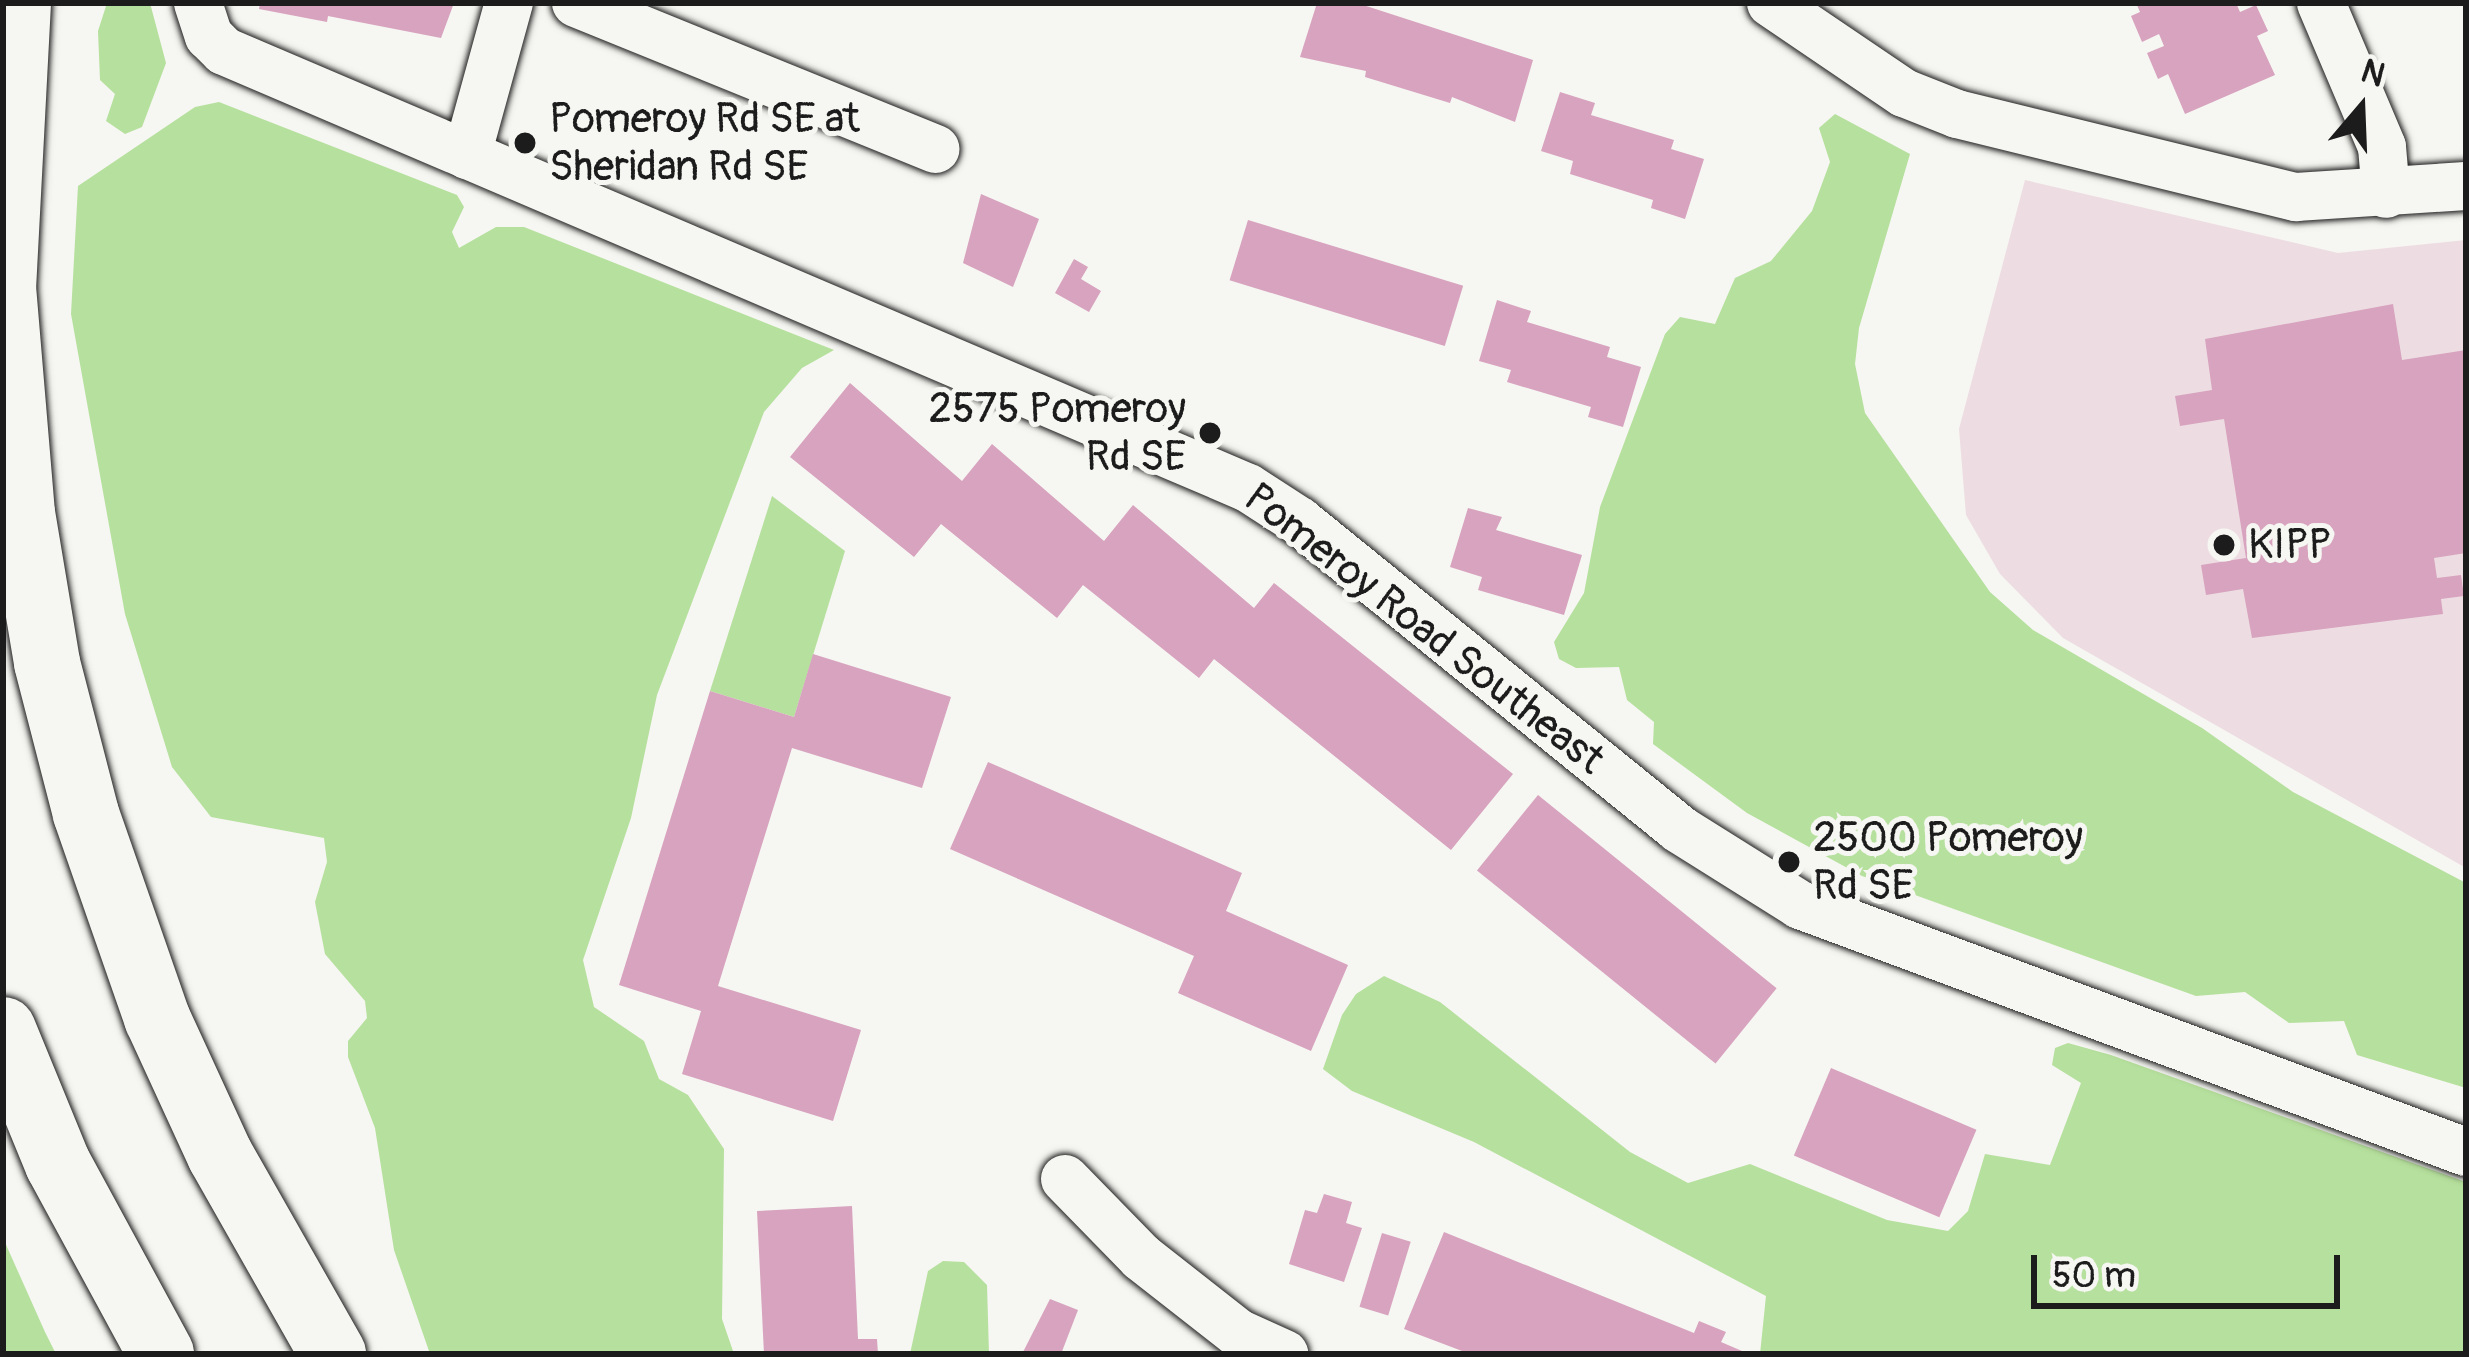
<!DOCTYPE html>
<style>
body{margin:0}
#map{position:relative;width:2469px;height:1357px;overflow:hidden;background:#f6f6f2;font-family:Pangolin,sans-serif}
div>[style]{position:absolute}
.built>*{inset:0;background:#eddde2}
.green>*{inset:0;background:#b6e09d}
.building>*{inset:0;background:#d7a3be;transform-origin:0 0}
.roads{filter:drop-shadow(0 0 3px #1c1c1c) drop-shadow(0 0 3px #1c1c1c)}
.minor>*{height:48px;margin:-24px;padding:0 24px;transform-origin:24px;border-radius:24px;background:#f6f6f2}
.trunk>*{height:66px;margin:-33px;padding:0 33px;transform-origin:33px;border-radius:33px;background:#f6f6f2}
.dots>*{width:33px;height:33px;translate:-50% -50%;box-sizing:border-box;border:6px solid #f6f6f2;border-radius:50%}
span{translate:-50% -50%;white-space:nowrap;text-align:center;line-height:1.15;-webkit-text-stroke:10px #f6f6f2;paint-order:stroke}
.poi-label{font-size:42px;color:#1c1c1c}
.left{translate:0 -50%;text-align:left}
.right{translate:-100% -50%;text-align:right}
.street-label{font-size:42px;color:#1c1c1c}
.frame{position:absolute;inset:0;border:6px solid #1c1c1c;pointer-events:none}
.north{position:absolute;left:2301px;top:48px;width:120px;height:120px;-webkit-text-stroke:9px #f6f6f2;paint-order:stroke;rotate:19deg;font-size:33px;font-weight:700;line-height:48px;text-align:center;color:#1c1c1c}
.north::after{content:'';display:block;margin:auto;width:42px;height:54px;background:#1c1c1c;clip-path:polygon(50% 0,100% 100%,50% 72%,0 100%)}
.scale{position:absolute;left:2031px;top:1255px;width:309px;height:54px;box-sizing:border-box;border:6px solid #1c1c1c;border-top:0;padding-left:15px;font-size:36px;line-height:42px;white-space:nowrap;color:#1c1c1c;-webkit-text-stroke:9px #f6f6f2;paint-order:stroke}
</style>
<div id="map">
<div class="built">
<div style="clip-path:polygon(2025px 180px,2338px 253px,2466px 240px,2466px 868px,2063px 638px,2000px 574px,1966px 515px,1959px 429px)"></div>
</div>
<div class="green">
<div style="clip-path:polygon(107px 3px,150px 3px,166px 63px,142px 127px,125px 134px,106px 121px,115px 94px,100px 80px,98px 31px)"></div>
<div style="clip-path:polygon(219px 102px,457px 195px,464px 207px,452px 232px,459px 248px,496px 227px,524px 227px,834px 350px,802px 368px,764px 412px,657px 695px,631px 818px,583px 960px,594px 1007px,644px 1041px,659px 1079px,688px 1095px,724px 1149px,722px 1319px,734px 1354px,430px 1354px,394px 1250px,375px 1128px,348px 1057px,348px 1041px,367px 1018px,365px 1001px,325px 954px,315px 902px,327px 862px,324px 838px,211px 817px,172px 767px,125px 614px,71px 314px,78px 186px,195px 107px)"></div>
<div style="clip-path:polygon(1835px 114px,1910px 154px,1859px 328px,1855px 364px,1865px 413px,1990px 592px,2033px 630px,2202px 728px,2293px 792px,2466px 883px,2466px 1088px,2357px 1055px,2344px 1021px,2289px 1023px,2245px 992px,2196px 996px,1862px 876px,1747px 813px,1653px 744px,1654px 722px,1627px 700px,1619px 667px,1576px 668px,1559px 659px,1554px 642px,1584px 593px,1600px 507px,1665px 334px,1680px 317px,1715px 324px,1735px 278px,1771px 261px,1812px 211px,1830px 162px,1819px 128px)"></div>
<div style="clip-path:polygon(772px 496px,845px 551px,794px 717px,710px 691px)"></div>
<div style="clip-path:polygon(1384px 976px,1440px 1002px,1630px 1152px,1688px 1183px,1750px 1164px,1887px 1220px,1948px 1231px,1968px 1211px,1985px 1154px,2050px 1165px,2081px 1083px,2052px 1065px,2055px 1048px,2068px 1043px,2111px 1055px,2466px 1182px,2466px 1354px,1760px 1354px,1766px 1296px,1474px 1142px,1352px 1091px,1323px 1069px,1342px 1015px,1356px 994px)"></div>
<div style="clip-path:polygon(3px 1238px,45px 1332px,56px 1354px,3px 1354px)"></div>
<div style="clip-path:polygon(943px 1261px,964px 1262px,987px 1285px,989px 1354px,910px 1354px,928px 1271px)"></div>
</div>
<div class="building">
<div style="clip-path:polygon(260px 3px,454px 3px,441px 38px,328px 16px,327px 22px,259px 9px)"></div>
<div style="clip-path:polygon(1317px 3px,1357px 3px,1533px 60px,1515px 122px,1452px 97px,1450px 103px,1365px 77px,1366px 71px,1300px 57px)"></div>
<div style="clip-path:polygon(2136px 3px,2236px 3px,2240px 12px,2256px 5px,2268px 31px,2257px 36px,2275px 75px,2185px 114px,2168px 74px,2158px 79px,2147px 53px,2164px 46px,2159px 34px,2142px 42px,2131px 16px,2140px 12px)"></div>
<div style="clip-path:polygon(1560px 92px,1595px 103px,1591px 115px,1674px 140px,1671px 149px,1704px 159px,1685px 219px,1651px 208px,1653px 200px,1570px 174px,1573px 161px,1541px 151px)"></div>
<div style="clip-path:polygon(981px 194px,1039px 219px,1013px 287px,963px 263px)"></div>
<div style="left:1248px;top:220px;width:225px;height:63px;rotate:17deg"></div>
<div style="clip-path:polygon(1074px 259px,1088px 267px,1081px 279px,1101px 291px,1089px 312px,1055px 293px)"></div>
<div style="clip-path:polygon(1497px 300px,1531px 311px,1527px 322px,1610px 347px,1607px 357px,1641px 367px,1623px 427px,1588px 417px,1591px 407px,1507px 382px,1511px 370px,1479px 361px)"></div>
<div style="clip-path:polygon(2393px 304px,2402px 360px,2466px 350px,2466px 553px,2434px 558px,2437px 578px,2461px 575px,2464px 596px,2441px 599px,2443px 614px,2252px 638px,2243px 589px,2206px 595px,2201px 565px,2246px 558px,2224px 419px,2180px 426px,2175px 396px,2212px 390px,2205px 339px)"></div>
<div style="clip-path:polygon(850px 383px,962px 481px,992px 444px,1104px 541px,1133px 505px,1254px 608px,1274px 583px,1513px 774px,1451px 850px,1214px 659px,1199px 678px,1083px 585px,1057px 618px,941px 524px,914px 557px,790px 457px)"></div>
<div style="clip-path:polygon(1468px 508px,1502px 517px,1496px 530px,1582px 555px,1564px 615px,1478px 590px,1482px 577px,1450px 567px)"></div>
<div style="clip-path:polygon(813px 654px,951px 697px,922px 788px,792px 748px,718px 986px,861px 1030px,833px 1121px,682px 1074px,701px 1011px,619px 985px,710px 691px,794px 717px)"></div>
<div style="clip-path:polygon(988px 762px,1242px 873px,1226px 911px,1348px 965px,1311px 1051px,1178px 993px,1194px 956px,950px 849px)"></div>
<div style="left:1538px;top:795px;width:307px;height:97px;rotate:39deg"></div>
<div style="left:1831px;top:1068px;width:158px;height:95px;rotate:23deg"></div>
<div style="clip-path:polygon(1324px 1194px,1352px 1202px,1346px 1223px,1362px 1228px,1344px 1282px,1289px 1264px,1305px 1210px,1317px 1213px)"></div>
<div style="clip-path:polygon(852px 1206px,858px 1339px,877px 1339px,878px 1354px,764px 1354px,757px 1211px)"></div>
<div style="clip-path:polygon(1444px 1232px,1694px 1333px,1699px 1321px,1726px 1332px,1721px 1342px,1749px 1354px,1470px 1354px,1404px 1329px)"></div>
<div style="left:1382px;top:1233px;width:30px;height:77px;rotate:17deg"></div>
<div style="clip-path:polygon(1050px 1299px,1078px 1310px,1061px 1354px,1022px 1354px)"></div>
</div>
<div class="roads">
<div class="minor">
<div style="left:198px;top:3px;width:35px;rotate:72deg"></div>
<div style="left:209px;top:36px;width:21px;rotate:45deg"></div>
<div style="left:224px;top:51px;width:1113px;rotate:23.11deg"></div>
<div style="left:1248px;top:488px;width:61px;rotate:32.9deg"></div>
<div style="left:1299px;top:521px;width:489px;rotate:39deg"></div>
<div style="left:1679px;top:829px;width:143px;rotate:32.1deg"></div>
<div style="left:1800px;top:905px;width:710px;rotate:20.35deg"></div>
<div style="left:576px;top:3px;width:388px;rotate:22.1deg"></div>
<div style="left:1771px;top:3px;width:161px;rotate:34.1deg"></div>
<div style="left:1904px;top:93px;width:57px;rotate:21.6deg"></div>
<div style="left:1957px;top:114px;width:349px;rotate:13.8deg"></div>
<div style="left:2296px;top:197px;width:170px;rotate:-3.7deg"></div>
<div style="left:2321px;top:3px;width:156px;rotate:67deg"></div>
<div style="left:2382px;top:147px;width:47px;rotate:85.1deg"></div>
<div style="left:467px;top:155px;width:158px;rotate:-74.6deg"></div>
<div style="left:1065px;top:1179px;width:109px;rotate:45.7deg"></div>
<div style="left:1141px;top:1257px;width:123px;rotate:38.1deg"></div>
<div style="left:1238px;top:1333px;width:51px;rotate:24.5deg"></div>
</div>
<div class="trunk">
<div style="left:18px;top:3px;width:284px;rotate:93deg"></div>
<div style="left:3px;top:287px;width:227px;rotate:85.2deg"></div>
<div style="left:22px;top:513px;width:152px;rotate:80.5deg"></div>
<div style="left:47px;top:663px;width:156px;rotate:75.5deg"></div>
<div style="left:86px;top:814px;width:216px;rotate:70.8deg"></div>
<div style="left:157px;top:1018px;width:151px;rotate:65.3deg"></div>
<div style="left:220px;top:1155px;width:229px;rotate:60.4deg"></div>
<div style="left:3px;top:1030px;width:145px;rotate:67.7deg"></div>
<div style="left:58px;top:1164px;width:216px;rotate:61.5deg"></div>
</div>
</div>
<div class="dots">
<div style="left:525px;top:143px;background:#1c1c1c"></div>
<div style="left:1210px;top:433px;background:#1c1c1c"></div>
<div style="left:2224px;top:545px;background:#1c1c1c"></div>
<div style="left:1789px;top:862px;background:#1c1c1c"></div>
</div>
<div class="poi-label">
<span class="left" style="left:549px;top:143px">Pomeroy Rd SE at<br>Sheridan Rd SE</span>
<span class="right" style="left:1186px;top:433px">2575 Pomeroy<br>Rd SE</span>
<span class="left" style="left:2248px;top:545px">KIPP</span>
<span class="left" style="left:1813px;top:862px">2500 Pomeroy<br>Rd SE</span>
</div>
<div class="street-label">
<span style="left:1424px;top:629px;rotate:38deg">Pomeroy Road Southeast</span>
</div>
<div class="frame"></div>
<div class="north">N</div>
<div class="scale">50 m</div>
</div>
